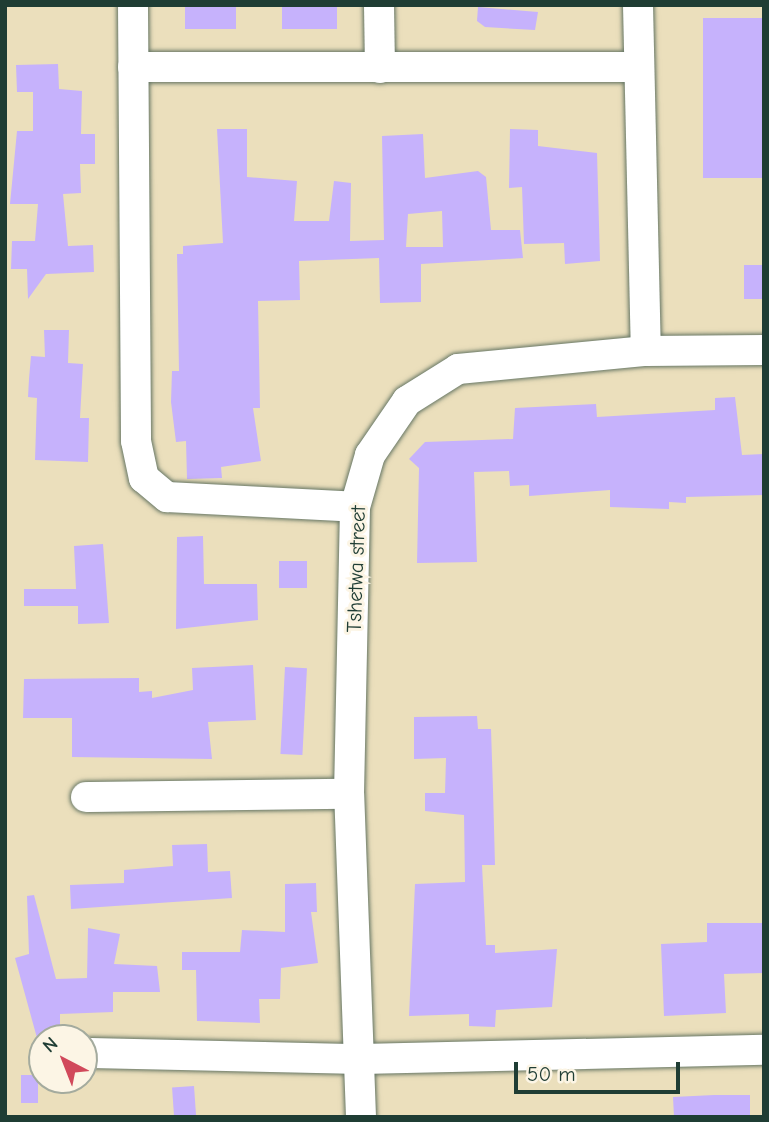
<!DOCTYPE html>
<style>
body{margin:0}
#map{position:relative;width:769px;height:1122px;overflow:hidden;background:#ebdfbc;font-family:"Comic Neue",sans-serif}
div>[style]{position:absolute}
.building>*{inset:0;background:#c6b2fc;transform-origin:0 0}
.roads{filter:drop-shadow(0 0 2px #667664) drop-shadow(0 0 2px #667664)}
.minor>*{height:30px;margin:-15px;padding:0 15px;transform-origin:15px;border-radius:15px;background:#fff}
span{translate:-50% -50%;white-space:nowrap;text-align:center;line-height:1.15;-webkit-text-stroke:6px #fcf5e5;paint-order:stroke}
.street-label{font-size:21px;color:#1f3d34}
.frame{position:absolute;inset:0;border:7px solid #1f3d34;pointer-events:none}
.north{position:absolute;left:28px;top:1024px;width:70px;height:70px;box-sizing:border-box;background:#fcf5e5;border:2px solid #a4ab9e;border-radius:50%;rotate:318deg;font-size:19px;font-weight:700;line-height:28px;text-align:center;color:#1f3d34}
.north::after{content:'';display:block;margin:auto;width:24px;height:32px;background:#d1495b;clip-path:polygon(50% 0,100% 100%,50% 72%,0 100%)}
.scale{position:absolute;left:514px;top:1062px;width:166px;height:32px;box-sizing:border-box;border:4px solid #1f3d34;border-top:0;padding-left:9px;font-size:21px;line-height:24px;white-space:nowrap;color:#1f3d34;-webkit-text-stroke:5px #fcf5e5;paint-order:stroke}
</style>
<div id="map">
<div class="building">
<div style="left:185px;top:5px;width:51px;height:24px"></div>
<div style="left:282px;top:5px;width:55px;height:24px"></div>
<div style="clip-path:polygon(478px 7px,538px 12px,535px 30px,485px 27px,477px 21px)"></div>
<div style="left:703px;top:18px;width:61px;height:160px"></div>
<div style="clip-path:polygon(58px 64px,59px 89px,82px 91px,81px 134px,95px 134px,95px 164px,80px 164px,81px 193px,63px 194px,68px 246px,93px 245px,94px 272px,46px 274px,28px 299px,27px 269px,11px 269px,12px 241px,35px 241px,38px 204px,10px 204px,17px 131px,33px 131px,33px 92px,17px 92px,16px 65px)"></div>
<div style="clip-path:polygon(evenodd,217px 129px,247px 129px,247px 177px,297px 181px,294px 221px,329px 221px,334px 181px,351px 183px,350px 241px,384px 240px,382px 136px,423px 134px,425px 178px,478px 171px,486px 177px,491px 230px,520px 230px,523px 258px,421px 264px,421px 302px,380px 303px,379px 258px,299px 261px,300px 300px,258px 301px,260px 408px,253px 408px,261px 461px,221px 467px,222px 478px,187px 479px,186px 441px,176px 442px,171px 402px,172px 371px,179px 371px,177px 254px,183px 254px,183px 246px,223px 243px,217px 129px,442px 211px,443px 247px,406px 247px,408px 214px,442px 211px)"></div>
<div style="clip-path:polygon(510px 129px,538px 130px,538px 146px,597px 153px,600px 261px,565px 264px,564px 243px,524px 244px,522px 187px,509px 188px)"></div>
<div style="left:764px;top:265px;width:34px;height:20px;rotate:90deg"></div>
<div style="clip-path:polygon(44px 330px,69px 330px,68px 363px,83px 364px,80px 418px,89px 418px,88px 462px,35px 460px,37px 398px,28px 397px,29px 379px,31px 356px,45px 357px)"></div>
<div style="clip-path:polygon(735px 397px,742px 455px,764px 454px,764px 495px,686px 497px,686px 503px,669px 502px,669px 509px,610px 507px,610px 490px,529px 496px,529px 485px,510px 486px,509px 471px,474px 472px,477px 562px,417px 563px,419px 468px,409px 459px,425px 442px,513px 439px,515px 408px,596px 404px,597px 417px,715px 410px,715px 398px)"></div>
<div style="clip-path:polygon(203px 536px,204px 584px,257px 584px,258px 620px,176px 629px,177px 537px)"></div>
<div style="clip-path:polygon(103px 544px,109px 623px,78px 624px,78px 606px,24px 606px,24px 589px,76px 589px,74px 546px)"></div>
<div style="left:307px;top:561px;width:27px;height:28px;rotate:90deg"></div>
<div style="clip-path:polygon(253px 665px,256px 720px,208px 722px,212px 759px,72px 757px,72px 718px,23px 718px,24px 679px,139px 678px,139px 692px,152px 691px,152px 698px,193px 690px,192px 668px)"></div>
<div style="left:285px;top:667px;width:22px;height:87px;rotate:3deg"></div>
<div style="clip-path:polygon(477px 716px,478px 729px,491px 729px,493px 790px,495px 865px,482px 865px,486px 945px,495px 945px,495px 953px,557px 949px,552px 1007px,496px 1010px,495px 1027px,469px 1026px,469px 1014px,409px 1016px,415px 884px,465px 882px,464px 815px,425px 811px,425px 793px,445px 793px,446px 758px,414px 759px,414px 717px)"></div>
<div style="clip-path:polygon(207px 844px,208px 872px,230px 871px,232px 898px,71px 909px,70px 885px,124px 883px,124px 870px,173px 866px,172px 845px)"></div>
<div style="clip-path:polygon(316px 883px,317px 912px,311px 912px,318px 963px,281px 968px,280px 999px,259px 999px,260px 1023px,197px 1021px,196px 970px,182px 970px,182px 952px,240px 952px,242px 930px,285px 932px,285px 884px)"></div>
<div style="clip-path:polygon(34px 895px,56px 979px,87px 978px,88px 928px,120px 934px,114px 964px,157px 966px,160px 992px,113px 992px,113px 1012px,60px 1014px,60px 1038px,37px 1038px,15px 958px,29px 954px,27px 896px)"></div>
<div style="clip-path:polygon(707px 923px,764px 923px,764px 973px,724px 974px,726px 1013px,664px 1016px,661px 944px,707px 942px)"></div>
<div style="left:21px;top:1075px;width:17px;height:28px"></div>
<div style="left:194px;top:1086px;width:29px;height:22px;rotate:86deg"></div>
<div style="clip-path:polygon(714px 1095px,750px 1095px,750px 1117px,674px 1117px,673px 1097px)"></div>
</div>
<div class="roads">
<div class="minor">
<div style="left:133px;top:5px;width:436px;rotate:89.6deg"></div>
<div style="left:136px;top:441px;width:38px;rotate:78deg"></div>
<div style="left:144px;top:478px;width:30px;rotate:40deg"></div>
<div style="left:167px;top:497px;width:188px;rotate:3deg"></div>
<div style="left:379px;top:5px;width:63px;rotate:89.1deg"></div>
<div style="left:638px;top:5px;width:346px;rotate:88.7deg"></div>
<div style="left:133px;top:67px;width:506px"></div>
<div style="left:86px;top:797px;width:263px;rotate:-0.7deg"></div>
<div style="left:91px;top:1053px;width:270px;rotate:1.3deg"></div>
<div style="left:361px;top:1059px;width:403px;rotate:-1.3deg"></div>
<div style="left:361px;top:1117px;width:323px;rotate:-92.1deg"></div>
<div style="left:349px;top:794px;width:287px;rotate:-88.8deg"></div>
<div style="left:355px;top:507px;width:54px;rotate:-73.9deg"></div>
<div style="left:370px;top:455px;width:65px;rotate:-55.6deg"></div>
<div style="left:407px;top:401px;width:60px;rotate:-32.1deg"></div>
<div style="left:458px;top:369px;width:189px;rotate:-5.5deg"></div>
<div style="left:646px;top:351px;width:118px;rotate:-0.5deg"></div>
</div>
</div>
<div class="street-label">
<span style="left:356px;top:569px;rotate:-88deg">Tshetwa street</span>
</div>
<div class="frame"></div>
<div class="north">N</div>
<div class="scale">50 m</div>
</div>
